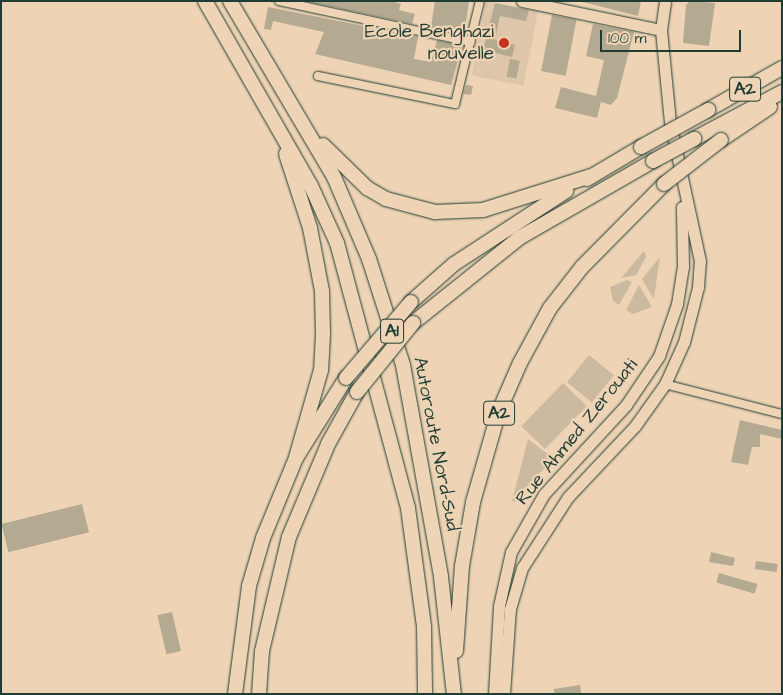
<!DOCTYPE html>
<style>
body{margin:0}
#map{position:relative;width:783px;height:695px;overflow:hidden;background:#eed3b5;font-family:"Architects Daughter",sans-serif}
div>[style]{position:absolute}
.built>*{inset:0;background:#ddc6aa;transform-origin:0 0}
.green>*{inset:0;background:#ccbaa0;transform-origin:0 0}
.building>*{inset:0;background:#b4a991;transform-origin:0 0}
.roads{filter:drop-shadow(0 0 1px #1f3d34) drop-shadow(0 0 1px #1f3d34)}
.street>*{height:8px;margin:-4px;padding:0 4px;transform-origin:4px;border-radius:4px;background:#eed3b5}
.secondary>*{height:11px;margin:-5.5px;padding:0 5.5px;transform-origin:5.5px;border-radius:5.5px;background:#eed3b5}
.highway>*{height:14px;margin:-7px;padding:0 7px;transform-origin:7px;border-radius:7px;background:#eed3b5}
.bridges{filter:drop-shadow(0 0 1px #1f3d34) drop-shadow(0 0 1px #1f3d34)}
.highway-bridge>*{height:14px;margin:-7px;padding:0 7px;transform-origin:7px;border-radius:7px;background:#eed3b5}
.dots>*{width:14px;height:14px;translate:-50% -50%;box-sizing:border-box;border:2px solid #eed3b5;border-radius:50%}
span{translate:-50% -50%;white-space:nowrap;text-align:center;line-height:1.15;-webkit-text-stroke:4.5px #eed3b5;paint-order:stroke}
.shield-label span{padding:1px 4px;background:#eed3b5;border:1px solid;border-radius:4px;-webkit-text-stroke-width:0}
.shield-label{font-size:18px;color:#1f3d34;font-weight:700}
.poi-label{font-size:19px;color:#1f3d34}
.right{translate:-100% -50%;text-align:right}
.street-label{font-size:19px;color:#1f3d34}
.frame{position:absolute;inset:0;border:2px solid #1f3d34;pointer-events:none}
.scale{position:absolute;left:600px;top:30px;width:141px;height:22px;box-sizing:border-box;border:2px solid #1f3d34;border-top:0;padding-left:6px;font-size:15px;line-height:18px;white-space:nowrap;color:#1f3d34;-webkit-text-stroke:4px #eed3b5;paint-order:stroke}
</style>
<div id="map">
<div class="built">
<div style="left:486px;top:1px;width:53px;height:76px;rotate:11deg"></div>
</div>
<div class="green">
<div style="clip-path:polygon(644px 251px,646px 257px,636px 275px,621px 278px)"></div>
<div style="clip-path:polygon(660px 257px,654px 298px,653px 298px,642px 279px)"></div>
<div style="clip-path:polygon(627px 280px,632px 282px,619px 305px,613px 301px,610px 287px)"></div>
<div style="clip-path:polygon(639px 285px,652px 307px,633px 314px,626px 310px)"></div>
<div style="left:589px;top:355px;width:32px;height:35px;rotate:39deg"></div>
<div style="left:563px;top:383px;width:33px;height:60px;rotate:44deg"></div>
<div style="clip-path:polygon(528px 439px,553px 458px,515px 502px,512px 501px)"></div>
</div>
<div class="building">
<div style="clip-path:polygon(391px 1px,401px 4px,399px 10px,415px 14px,412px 24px,309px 2px)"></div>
<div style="clip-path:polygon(435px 1px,469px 1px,464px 35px,431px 27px)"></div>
<div style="clip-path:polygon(579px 1px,641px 1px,638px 16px)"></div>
<div style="clip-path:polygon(690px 1px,715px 3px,709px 46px,683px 43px,686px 5px)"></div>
<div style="clip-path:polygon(495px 3px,529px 10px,526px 21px,500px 16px,495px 40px,515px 45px,512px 57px,483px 50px)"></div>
<div style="clip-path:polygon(268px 7px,418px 37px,414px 59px,431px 62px,437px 40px,462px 46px,451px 85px,315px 54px,324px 32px,273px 21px,271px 30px,264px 29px)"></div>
<div style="left:552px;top:15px;width:25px;height:57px;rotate:11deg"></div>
<div style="clip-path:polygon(593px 24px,634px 32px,617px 98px,611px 105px,601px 102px,597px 118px,555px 108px,561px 87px,596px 96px,604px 60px,586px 56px)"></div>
<div style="left:510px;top:59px;width:10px;height:18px;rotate:11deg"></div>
<div style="clip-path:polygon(466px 85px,473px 86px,471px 95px,463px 94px)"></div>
<div style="clip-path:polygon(740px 420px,782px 430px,782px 439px,760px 434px,760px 447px,752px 447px,748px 465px,731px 462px)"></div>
<div style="left:82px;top:504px;width:29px;height:83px;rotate:76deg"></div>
<div style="clip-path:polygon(711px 552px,735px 558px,733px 566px,709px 562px)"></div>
<div style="left:756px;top:561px;width:22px;height:8px;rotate:8deg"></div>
<div style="left:719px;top:573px;width:40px;height:10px;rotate:16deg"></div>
<div style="left:172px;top:612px;width:40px;height:15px;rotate:77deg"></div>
<div style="clip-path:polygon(580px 685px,581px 694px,554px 694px,554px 689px)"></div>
</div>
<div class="roads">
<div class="street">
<div style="left:279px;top:1px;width:196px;rotate:12.1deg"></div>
<div style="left:318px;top:76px;width:140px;rotate:11.6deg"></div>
<div style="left:455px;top:104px;width:106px;rotate:-76.4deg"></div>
<div style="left:665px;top:384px;width:121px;rotate:14.4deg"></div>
</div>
<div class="secondary">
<div style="left:522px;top:1px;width:142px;rotate:11.8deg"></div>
<div style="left:494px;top:694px;width:88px;rotate:-86.7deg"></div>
<div style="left:499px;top:606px;width:55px;rotate:-77.5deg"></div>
<div style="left:511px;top:552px;width:67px;rotate:-60.4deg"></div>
<div style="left:544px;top:494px;width:121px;rotate:-47.3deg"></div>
<div style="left:626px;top:405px;width:59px;rotate:-56deg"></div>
<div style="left:659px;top:356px;width:55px;rotate:-70.9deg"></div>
<div style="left:677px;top:304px;width:37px;rotate:-81deg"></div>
<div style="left:683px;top:267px;width:60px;rotate:-91deg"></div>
<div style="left:504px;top:694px;width:85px;rotate:-86deg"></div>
<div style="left:510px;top:609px;width:43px;rotate:-73.7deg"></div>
<div style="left:522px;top:568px;width:85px;rotate:-57.1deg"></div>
<div style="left:568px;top:497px;width:98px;rotate:-46.7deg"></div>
<div style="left:635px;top:426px;width:52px;rotate:-54.5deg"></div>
<div style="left:665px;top:384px;width:46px;rotate:-65.7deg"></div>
<div style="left:684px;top:342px;width:57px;rotate:-75.7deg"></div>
<div style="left:698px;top:287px;width:26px;rotate:-86deg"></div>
<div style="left:700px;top:261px;width:142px;rotate:-102.2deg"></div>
<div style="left:670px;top:122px;width:92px;rotate:-95.6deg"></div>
<div style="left:661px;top:30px;width:29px;rotate:-82deg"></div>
</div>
<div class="highway">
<div style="left:205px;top:1px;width:213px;rotate:60.2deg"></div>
<div style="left:311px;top:186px;width:63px;rotate:65.5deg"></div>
<div style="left:337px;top:243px;width:274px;rotate:75deg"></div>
<div style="left:408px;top:508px;width:120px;rotate:82.3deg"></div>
<div style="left:424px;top:627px;width:67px;rotate:89.1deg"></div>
<div style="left:230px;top:1px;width:204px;rotate:59.4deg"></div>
<div style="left:334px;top:177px;width:89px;rotate:66.9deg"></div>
<div style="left:369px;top:259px;width:111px;rotate:72.2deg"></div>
<div style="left:403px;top:365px;width:215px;rotate:79.8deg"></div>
<div style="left:441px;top:577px;width:118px;rotate:83.7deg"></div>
<div style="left:708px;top:110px;width:85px;rotate:-29.6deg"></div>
<div style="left:694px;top:139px;width:100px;rotate:-28.1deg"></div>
<div style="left:721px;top:140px;width:59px;rotate:-34deg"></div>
<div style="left:323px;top:145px;width:62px;rotate:44.3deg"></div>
<div style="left:367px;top:188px;width:22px;rotate:30deg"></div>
<div style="left:386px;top:199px;width:51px;rotate:14.9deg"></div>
<div style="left:435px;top:212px;width:48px;rotate:-2.4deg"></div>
<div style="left:483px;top:210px;width:116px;rotate:-17.5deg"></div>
<div style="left:286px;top:154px;width:78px;rotate:72deg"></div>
<div style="left:310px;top:228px;width:64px;rotate:79.2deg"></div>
<div style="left:322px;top:291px;width:43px;rotate:88.7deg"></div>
<div style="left:323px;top:334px;width:36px;rotate:93deg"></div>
<div style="left:321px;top:370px;width:91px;rotate:105.9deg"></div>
<div style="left:587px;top:179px;width:63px;rotate:-30.7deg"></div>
<div style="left:411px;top:302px;width:57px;rotate:-41.5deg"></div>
<div style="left:454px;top:264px;width:134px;rotate:-33.1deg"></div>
<div style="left:413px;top:323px;width:136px;rotate:-38.7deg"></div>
<div style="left:519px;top:238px;width:155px;rotate:-29.9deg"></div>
<div style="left:456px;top:651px;width:85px;rotate:-86deg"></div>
<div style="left:462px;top:566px;width:65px;rotate:-80.2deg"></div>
<div style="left:473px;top:502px;width:95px;rotate:-74.1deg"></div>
<div style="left:499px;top:411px;width:52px;rotate:-66.4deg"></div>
<div style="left:520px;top:363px;width:63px;rotate:-61.4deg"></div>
<div style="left:550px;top:308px;width:52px;rotate:-52deg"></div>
<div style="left:582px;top:267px;width:117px;rotate:-45.3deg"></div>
<div style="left:235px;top:694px;width:109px;rotate:-82.6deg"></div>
<div style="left:249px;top:586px;width:50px;rotate:-73.7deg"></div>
<div style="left:263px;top:538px;width:87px;rotate:-67.6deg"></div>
<div style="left:296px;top:458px;width:94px;rotate:-58deg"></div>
<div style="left:259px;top:694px;width:43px;rotate:-86deg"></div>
<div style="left:262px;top:651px;width:117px;rotate:-76.7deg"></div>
<div style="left:289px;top:537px;width:101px;rotate:-67.2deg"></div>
<div style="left:328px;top:444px;width:60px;rotate:-60.9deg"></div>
</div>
</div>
<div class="bridges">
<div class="highway-bridge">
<div style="left:641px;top:147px;width:77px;rotate:-28.9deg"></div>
<div style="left:653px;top:161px;width:47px;rotate:-28.2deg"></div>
<div style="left:664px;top:184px;width:72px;rotate:-37.7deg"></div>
<div style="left:346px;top:378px;width:100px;rotate:-49.5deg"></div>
<div style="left:357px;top:392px;width:89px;rotate:-50.9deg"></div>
</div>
</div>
<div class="dots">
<div style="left:504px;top:43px;background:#c8321e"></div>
</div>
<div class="shield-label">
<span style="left:745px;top:89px">A2</span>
<span style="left:392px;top:331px">A1</span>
<span style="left:499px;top:413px">A2</span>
</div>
<div class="poi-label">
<span class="right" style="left:494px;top:43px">Ecole Benghazi<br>nouvelle</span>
</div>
<div class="street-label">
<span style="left:577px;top:432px;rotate:-51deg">Rue Ahmed Zerouati</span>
<span style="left:436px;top:444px;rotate:79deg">Autoroute Nord-Sud</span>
</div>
<div class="frame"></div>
<div class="scale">100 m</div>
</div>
